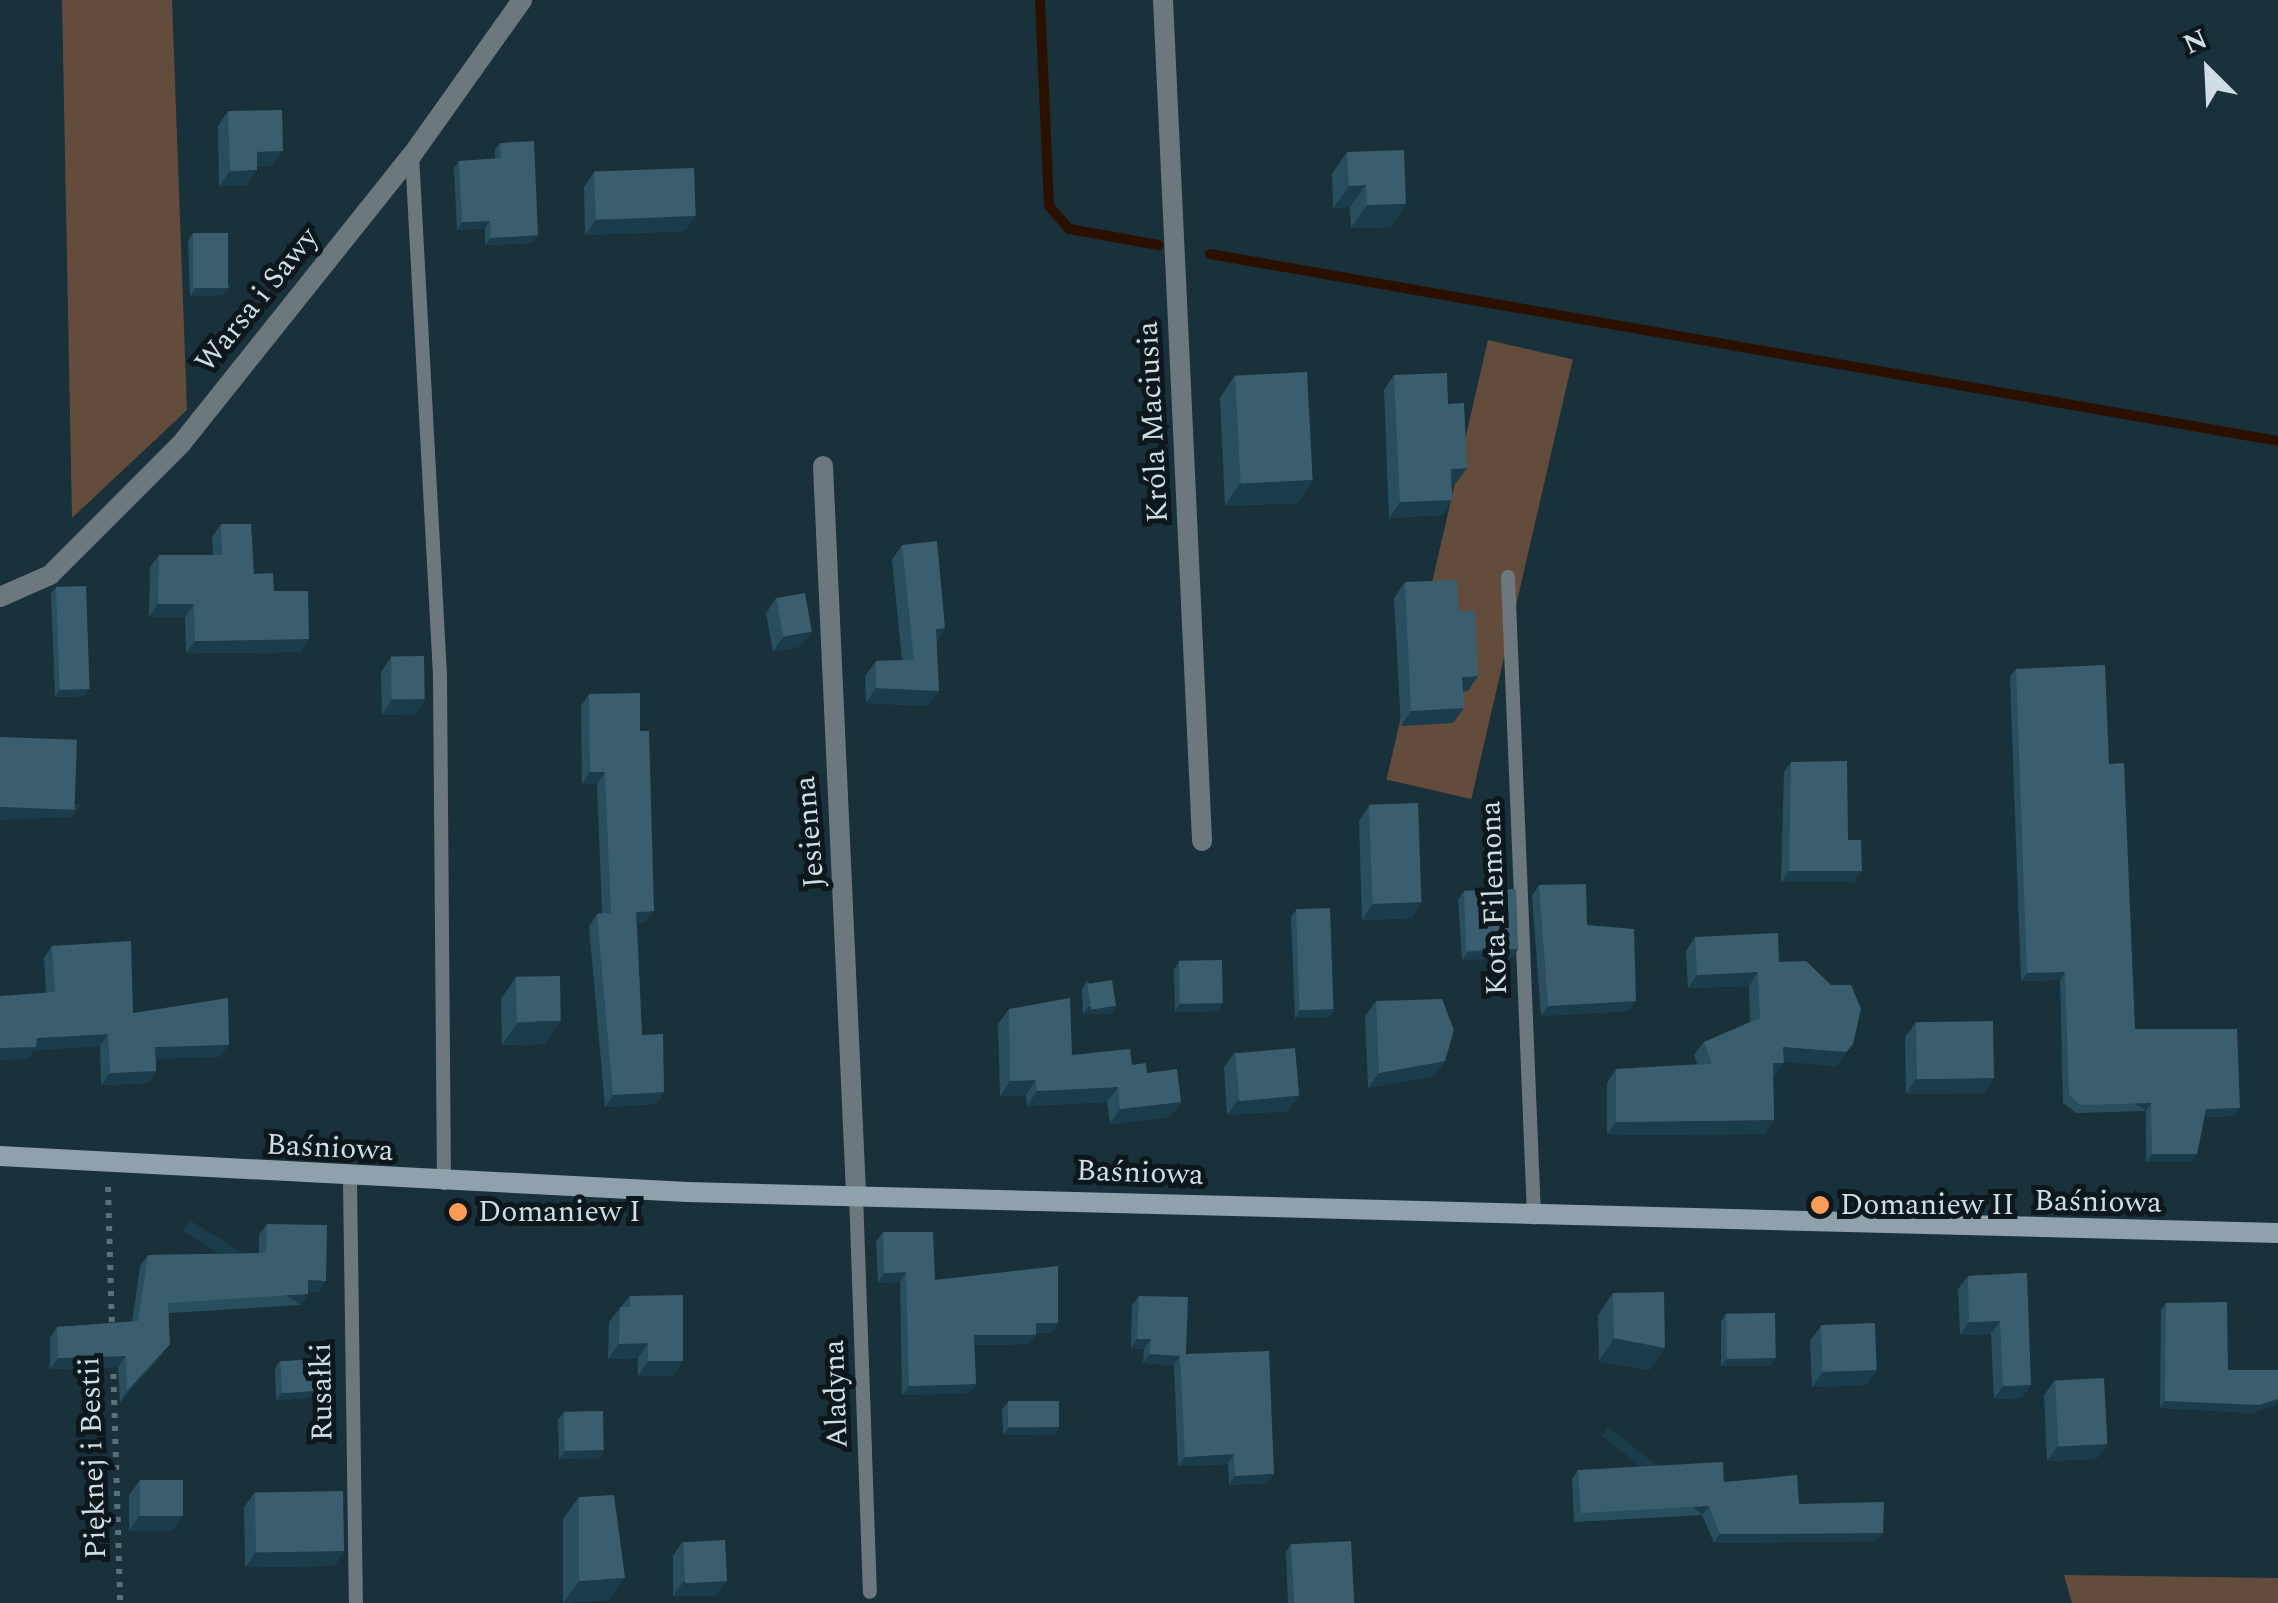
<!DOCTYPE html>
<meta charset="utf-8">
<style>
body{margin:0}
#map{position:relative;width:2278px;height:1603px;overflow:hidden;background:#18313b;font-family:Spectral,serif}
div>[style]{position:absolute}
.green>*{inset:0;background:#644c3c;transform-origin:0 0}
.stream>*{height:10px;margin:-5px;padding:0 5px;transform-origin:5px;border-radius:5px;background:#2b1000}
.path>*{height:6px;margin-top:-3px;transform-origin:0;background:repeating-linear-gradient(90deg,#5b7079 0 5px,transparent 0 13px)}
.lane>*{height:14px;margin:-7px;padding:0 7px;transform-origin:7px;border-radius:7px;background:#6c787d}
.street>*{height:20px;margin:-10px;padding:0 10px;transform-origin:10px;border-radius:10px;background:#6c787d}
.secondary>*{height:20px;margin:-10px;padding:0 10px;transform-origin:10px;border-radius:10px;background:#8fa2ab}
.wall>*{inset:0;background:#294f5f}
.shaded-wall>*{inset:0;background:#1a3c4b;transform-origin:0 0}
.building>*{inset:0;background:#3a5e6d;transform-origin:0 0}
.dots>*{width:28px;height:28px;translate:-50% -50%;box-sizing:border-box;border:5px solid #0d171c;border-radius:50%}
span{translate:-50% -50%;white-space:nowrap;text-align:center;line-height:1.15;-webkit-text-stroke:10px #0d171c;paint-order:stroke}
.street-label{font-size:30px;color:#cfdde4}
.poi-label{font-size:30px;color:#cfdde4}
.left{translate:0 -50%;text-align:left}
.north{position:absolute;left:2158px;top:20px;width:100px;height:100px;-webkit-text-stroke:8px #0d171c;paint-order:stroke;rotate:336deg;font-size:28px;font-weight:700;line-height:40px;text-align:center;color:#cfdde4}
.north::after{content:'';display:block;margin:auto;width:35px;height:45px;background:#cfdde4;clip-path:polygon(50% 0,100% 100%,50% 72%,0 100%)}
</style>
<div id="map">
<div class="green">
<div style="clip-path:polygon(62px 0,172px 0,187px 410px,72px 518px)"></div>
<div style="left:1488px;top:340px;width:87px;height:451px;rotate:13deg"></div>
<div style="clip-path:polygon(2064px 1575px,2278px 1578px,2278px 1603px,2072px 1603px)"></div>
</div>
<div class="stream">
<div style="left:1040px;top:0;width:206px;rotate:87.5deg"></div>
<div style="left:1049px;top:206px;width:30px;rotate:49deg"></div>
<div style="left:1069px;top:229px;width:91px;rotate:10.1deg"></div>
<div style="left:1210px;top:254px;width:1084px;rotate:9.93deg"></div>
</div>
<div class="path">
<div style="left:108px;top:1187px;width:142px;rotate:88.4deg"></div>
<div style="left:113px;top:1361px;width:242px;rotate:88.3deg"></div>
</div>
<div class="lane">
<div style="left:412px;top:155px;width:522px;rotate:86.92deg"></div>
<div style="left:440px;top:676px;width:507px;rotate:89.55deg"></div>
<div style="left:1508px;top:577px;width:641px;rotate:87.67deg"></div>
<div style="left:350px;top:1180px;width:423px;rotate:89.2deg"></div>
<div style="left:856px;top:1194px;width:398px;rotate:88deg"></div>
</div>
<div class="street">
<div style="left:1163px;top:0;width:842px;rotate:87.34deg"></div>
<div style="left:823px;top:466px;width:729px;rotate:87.4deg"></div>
<div style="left:0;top:597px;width:55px;rotate:-23.7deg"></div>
<div style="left:50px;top:575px;width:185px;rotate:-45deg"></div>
<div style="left:181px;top:444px;width:370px;rotate:-51.4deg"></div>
<div style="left:412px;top:155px;width:190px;rotate:-54.6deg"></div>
</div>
<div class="secondary">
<div style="left:0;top:1156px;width:688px;rotate:3deg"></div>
<div style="left:687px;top:1192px;width:1592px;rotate:1.48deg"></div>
</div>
<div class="wall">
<div style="clip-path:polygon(228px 111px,272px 166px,257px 166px,257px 170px,246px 185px,219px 186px,218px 126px)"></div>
<div style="clip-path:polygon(500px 143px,538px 235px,533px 243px,485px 245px,485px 228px,457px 230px,454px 168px,459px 161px,495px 159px,495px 150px)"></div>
<div style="clip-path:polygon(1347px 152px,1391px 227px,1351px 228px,1350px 207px,1333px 208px,1332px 174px)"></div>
<div style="clip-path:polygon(594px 172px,685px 231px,585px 235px,584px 187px)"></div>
<div style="clip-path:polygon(193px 233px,230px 287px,224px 295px,190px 296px,188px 241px)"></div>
<div style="clip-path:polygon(1235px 375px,1313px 480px,1297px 503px,1225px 506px,1220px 398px)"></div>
<div style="clip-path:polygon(1394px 375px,1448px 404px,1467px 468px,1456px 483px,1452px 484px,1452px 500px,1442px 515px,1389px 518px,1384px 390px)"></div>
<div style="clip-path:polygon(221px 524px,254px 574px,274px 591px,309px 639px,300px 652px,186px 653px,185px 617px,149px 617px,150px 567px,159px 555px,213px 555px,212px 537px)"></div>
<div style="clip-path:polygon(902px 545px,945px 628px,937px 641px,928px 706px,866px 703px,865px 676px,876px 661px,902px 660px,892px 560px)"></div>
<div style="clip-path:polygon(1405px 582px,1459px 611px,1468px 691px,1463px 692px,1453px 723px,1401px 726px,1394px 598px)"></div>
<div style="clip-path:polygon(56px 587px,85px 696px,55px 697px,51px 594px)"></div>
<div style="clip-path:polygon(776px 598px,812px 631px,801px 646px,773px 652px,766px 613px)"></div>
<div style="clip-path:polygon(391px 657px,425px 699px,415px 714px,382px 715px,381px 672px)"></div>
<div style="clip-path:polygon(2016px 669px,2109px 764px,2135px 1029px,2234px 1116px,2204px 1117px,2197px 1154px,2191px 1162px,2146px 1162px,2146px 1111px,2076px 1113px,2063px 1103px,2060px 980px,2021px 981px,2010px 677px)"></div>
<div style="clip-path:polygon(589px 694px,640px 731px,654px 911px,645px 923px,637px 923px,642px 1035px,664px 1092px,656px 1104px,605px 1107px,589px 926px,597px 914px,602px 913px,597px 784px,582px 784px,581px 706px)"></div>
<div style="clip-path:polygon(1791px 762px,1848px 840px,1862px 871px,1854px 882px,1781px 882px,1784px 772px)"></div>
<div style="clip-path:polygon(1369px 806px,1422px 902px,1412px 918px,1362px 920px,1359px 821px)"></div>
<div style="clip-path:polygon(1539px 885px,1629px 1011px,1541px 1016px,1532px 896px)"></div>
<div style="clip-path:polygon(1464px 891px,1518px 949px,1513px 957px,1462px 960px,1458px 899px)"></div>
<div style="clip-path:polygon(1296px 910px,1334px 1009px,1329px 1017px,1295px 1018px,1291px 917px)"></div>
<div style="clip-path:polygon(1695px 937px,1779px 962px,1853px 1044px,1836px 1066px,1784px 1061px,1773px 1076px,1774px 1120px,1765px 1134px,1607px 1135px,1607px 1083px,1616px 1069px,1697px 1064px,1694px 1055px,1704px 1042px,1750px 1022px,1749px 986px,1688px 988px,1686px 951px)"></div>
<div style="clip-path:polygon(52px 946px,133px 1013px,220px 1057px,156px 1058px,156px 1071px,148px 1083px,101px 1085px,100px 1046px,34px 1050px,27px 1059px,46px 992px,44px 958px)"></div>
<div style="clip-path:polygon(1179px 962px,1223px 1003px,1218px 1011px,1175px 1012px,1174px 969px)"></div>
<div style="clip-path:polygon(516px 977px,545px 1044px,502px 1045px,501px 999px)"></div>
<div style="clip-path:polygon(1087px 981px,1116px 1006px,1111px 1014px,1083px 1014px,1082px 989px)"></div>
<div style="clip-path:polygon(1376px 1001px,1445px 1061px,1434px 1076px,1368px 1088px,1365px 1016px)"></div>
<div style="clip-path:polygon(1009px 1009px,1072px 1055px,1132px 1065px,1147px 1073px,1181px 1102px,1170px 1117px,1110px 1124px,1107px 1102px,1027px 1106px,1026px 1095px,1000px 1096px,998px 1024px)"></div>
<div style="clip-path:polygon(1916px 1022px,1994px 1078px,1984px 1093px,1906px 1094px,1905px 1037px)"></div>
<div style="clip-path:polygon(1235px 1052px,1288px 1111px,1227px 1115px,1224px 1067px)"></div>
<div style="clip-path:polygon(267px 1224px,318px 1292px,308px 1291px,301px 1305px,169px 1313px,162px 1355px,120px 1402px,118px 1367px,50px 1369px,50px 1338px,57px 1327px,132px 1322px,140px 1266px,148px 1255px,259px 1253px,259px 1234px)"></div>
<div style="clip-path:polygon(883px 1232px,935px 1280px,1058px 1323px,1051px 1333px,1036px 1333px,1029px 1344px,974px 1345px,976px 1384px,969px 1393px,902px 1395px,900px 1282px,878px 1283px,876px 1242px)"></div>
<div style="clip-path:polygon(2027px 1273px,2022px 1398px,1994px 1399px,1991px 1334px,1960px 1335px,1958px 1289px,1968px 1276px)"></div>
<div style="clip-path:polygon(1613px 1293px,1665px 1348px,1649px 1370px,1599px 1361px,1598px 1315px)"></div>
<div style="clip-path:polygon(630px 1296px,673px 1376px,638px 1376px,638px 1358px,608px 1359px,609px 1322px)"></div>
<div style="clip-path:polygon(1139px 1296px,1186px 1354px,1267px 1483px,1229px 1485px,1228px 1464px,1178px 1466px,1174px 1365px,1143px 1363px,1144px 1349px,1131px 1348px,1132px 1305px)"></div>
<div style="clip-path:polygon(2166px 1303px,2228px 1370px,2254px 1413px,2160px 1408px,2161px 1310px)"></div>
<div style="clip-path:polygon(1726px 1314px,1770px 1366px,1721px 1366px,1721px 1321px)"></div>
<div style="clip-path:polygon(1821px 1326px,1877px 1370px,1866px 1385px,1812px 1387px,1810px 1341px)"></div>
<div style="clip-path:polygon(280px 1361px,315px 1391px,309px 1398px,276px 1400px,275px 1368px)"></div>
<div style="clip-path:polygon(2055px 1380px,2107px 1444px,2096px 1459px,2047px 1461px,2044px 1395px)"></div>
<div style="clip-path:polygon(1008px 1402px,1059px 1427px,1054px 1434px,1003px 1435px,1002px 1409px)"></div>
<div style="clip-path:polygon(564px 1412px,604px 1450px,599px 1458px,559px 1459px,558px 1420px)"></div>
<div style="clip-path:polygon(1578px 1470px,1724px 1482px,1799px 1504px,1883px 1533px,1877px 1541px,1714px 1543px,1702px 1515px,1574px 1522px,1572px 1479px)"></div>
<div style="clip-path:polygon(140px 1480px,172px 1531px,129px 1531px,129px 1495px)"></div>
<div style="clip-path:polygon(255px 1492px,344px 1551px,334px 1566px,245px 1567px,244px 1507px)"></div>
<div style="clip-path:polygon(579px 1497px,609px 1600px,563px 1603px,563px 1519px)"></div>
<div style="clip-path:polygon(683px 1541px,716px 1596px,673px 1596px,673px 1556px)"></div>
<div style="clip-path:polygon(1291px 1544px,1354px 1603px,1288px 1603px,1286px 1552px)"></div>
</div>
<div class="shaded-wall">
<div style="clip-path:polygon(283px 151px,272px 166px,246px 167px,257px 152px)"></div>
<div style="clip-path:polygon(257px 170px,246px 185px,219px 186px,230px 171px)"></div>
<div style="clip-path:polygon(1366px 185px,1350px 207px,1333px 208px,1349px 186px)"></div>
<div style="clip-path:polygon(1406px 204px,1391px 227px,1351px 228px,1367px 205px)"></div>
<div style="clip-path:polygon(696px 216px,685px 231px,585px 235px,596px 220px)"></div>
<div style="clip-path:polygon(490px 221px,485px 228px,457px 230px,462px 222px)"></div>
<div style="clip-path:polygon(538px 235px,533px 243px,485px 245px,491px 238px)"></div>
<div style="clip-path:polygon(230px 287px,224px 295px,190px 296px,196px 288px)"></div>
<div style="clip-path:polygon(1467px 468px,1456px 483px,1440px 484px,1451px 469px)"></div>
<div style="clip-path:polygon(1313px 480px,1297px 503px,1225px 506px,1240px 483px)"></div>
<div style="clip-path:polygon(1452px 500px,1442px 515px,1389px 518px,1400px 502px)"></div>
<div style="clip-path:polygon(158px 604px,194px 604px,185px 617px,149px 617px)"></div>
<div style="clip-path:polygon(945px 628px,935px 643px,936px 629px)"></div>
<div style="clip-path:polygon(812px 631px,801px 646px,773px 652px,783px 637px)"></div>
<div style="clip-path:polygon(309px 639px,300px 652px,186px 653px,195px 641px)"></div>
<div style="clip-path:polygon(1478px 676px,1468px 691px,1452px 692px,1462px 677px)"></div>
<div style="clip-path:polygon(876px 688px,939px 691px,928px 706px,866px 703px)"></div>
<div style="clip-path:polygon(60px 689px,90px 689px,85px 696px,55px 697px)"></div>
<div style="clip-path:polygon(392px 699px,425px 699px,415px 714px,382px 715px)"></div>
<div style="clip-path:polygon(1464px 708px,1453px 723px,1401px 726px,1411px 711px)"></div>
<div style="clip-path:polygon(590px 772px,605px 772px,597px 784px,582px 784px)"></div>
<div style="clip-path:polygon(81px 804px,72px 817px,0 820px,0 807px)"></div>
<div style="clip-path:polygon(1789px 871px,1862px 871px,1854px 882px,1781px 882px)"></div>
<div style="clip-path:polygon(1422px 902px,1412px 918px,1362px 920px,1373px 904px)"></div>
<div style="clip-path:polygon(654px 911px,645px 923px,616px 925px,624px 913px)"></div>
<div style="clip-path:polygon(1518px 949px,1513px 957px,1462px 960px,1468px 952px)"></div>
<div style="clip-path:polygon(1758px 972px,1749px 986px,1688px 988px,1697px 975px)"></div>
<div style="clip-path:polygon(2065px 972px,2060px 980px,2021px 981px,2027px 973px)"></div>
<div style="clip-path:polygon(1636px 1001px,1629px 1011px,1541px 1016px,1548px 1006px)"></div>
<div style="clip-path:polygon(1223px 1003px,1218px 1011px,1175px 1012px,1180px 1004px)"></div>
<div style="clip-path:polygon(1116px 1006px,1111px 1014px,1083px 1014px,1088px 1007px)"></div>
<div style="clip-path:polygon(1334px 1009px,1329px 1017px,1295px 1018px,1300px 1010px)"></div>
<div style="clip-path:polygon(561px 1021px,545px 1044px,502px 1045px,517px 1023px)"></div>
<div style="clip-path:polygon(108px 1034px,100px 1046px,34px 1050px,27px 1059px,0 1060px,0 1048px,37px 1038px)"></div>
<div style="clip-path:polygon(1853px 1044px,1836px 1066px,1773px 1061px,1783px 1047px)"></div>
<div style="clip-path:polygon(229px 1045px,220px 1057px,147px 1059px,155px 1047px)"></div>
<div style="clip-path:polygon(1445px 1061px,1434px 1076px,1368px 1088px,1379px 1073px)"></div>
<div style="clip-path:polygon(1773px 1063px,1784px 1063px,1774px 1076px,1763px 1076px)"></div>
<div style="clip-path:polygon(156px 1071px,148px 1083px,101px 1085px,110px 1073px)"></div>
<div style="clip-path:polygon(1994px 1078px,1984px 1093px,1906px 1094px,1916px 1079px)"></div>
<div style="clip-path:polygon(1036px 1080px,1026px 1095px,1000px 1096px,1010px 1081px)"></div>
<div style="clip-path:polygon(1118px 1087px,1107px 1102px,1027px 1106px,1037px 1091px)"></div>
<div style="clip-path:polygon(664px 1092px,656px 1104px,605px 1107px,613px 1095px)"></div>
<div style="clip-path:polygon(1299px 1096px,1288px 1111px,1227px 1115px,1238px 1100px)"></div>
<div style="clip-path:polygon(1181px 1102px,1170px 1117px,1110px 1124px,1120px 1109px)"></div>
<div style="left:2151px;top:1103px;width:9px;height:70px;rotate:122deg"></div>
<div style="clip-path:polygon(2240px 1108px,2234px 1116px,2201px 1117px,2206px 1109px)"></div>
<div style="clip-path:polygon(1774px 1120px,1765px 1134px,1607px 1135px,1616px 1122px)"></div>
<div style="clip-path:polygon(2152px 1154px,2197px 1154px,2191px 1162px,2146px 1162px)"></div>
<div style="clip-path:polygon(906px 1272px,900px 1282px,878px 1283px,884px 1273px)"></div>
<div style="clip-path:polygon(308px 1280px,326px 1281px,318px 1292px,301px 1291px)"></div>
<div style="left:308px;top:1294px;width:13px;height:140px;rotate:122deg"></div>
<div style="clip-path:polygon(2000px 1321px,1991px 1334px,1960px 1335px,1969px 1322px)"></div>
<div style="clip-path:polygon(1036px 1323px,1058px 1323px,1051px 1333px,1029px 1332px)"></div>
<div style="clip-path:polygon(974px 1335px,1036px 1335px,1029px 1344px,967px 1345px)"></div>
<div style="clip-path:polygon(1614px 1338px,1665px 1348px,1649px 1370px,1599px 1361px)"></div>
<div style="clip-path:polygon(1137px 1339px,1151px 1339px,1144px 1349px,1131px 1348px)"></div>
<div style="clip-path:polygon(648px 1343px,638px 1358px,608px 1359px,619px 1344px)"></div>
<div style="clip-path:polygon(170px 1344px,162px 1355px,120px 1402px,127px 1391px)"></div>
<div style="clip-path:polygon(1150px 1354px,1180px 1356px,1174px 1365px,1143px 1363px)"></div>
<div style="clip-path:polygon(126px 1356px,118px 1367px,50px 1369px,58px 1358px)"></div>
<div style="clip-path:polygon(1776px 1358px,1770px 1366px,1721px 1366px,1727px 1359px)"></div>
<div style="clip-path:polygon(648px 1361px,683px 1361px,673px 1376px,638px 1376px)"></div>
<div style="clip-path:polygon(1877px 1370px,1866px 1385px,1812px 1387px,1823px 1372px)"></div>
<div style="clip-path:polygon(976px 1384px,969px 1393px,902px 1395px,909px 1386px)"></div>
<div style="clip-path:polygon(2031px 1385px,2022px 1398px,1994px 1399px,2003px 1386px)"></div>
<div style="clip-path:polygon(315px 1391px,309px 1398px,276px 1400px,282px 1392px)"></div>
<div style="clip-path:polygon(2278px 1399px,2278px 1404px,2254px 1413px,2160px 1408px,2165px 1401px)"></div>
<div style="clip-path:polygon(1059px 1427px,1054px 1434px,1003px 1435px,1008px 1428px)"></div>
<div style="clip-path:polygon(2107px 1444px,2096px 1459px,2047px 1461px,2058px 1446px)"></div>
<div style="clip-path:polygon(604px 1450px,599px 1458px,559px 1459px,565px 1451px)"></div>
<div style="clip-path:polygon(1234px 1454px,1228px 1464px,1178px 1466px,1185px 1457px)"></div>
<div style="clip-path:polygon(1274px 1474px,1267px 1483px,1229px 1485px,1235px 1476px)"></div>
<div style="left:1709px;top:1506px;width:11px;height:128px;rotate:128deg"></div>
<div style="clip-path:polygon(139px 1516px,183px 1516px,172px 1531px,129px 1531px)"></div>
<div style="clip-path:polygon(1883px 1533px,1877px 1541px,1714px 1543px,1720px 1534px)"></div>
<div style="clip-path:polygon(344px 1551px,334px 1566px,245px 1567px,256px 1552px)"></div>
<div style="clip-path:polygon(625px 1578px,609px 1600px,563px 1603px,579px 1581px)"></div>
<div style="clip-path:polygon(684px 1581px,727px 1581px,716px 1596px,673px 1596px)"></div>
</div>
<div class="building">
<div style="clip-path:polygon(282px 110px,283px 151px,257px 152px,257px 170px,230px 171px,228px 111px)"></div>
<div style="clip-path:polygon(534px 141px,538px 235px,491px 238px,490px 221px,462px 222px,459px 161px,501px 158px,500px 143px)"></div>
<div style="clip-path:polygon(1404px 150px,1406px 204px,1367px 205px,1366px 185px,1349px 186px,1347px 152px)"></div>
<div style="left:694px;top:168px;width:48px;height:100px;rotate:88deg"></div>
<div style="left:193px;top:233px;width:35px;height:55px"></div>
<div style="left:1307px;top:372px;width:108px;height:72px;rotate:87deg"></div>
<div style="clip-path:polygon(1447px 373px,1448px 404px,1464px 403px,1467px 468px,1451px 469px,1452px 500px,1400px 502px,1394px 375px)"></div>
<div style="clip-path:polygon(221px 524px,251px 524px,254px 574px,273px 573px,274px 591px,308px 591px,309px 639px,195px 641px,194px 604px,158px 604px,159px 555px,222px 555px)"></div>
<div style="clip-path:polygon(937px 541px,945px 628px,936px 629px,939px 691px,876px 688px,876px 661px,914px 660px,902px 545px)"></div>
<div style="clip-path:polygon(1457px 580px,1459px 611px,1475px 611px,1478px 676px,1462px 677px,1464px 708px,1411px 711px,1405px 582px)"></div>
<div style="left:86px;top:586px;width:103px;height:30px;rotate:88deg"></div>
<div style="left:805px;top:593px;width:39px;height:29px;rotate:80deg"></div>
<div style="left:424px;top:656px;width:43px;height:33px;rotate:89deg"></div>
<div style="clip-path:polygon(2105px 665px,2109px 764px,2124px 763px,2135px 1029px,2237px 1029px,2240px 1108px,2206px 1109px,2197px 1154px,2152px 1154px,2151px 1103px,2081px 1105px,2069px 1095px,2065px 972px,2027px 973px,2016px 669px)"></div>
<div style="clip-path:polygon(640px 693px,640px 731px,649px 731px,654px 911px,624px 913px,636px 912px,642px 1035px,663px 1034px,664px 1092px,613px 1095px,597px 914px,611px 913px,605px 772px,590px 772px,589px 694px)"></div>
<div style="left:0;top:737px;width:77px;height:70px;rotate:2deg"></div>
<div style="clip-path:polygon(1847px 761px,1848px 840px,1861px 840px,1862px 871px,1789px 871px,1791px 762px)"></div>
<div style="left:1418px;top:803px;width:99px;height:49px;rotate:88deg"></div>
<div style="clip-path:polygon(1586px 884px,1587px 925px,1634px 929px,1636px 1001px,1548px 1006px,1539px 885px)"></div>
<div style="left:1516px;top:889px;width:60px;height:52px;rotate:88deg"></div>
<div style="left:1330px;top:908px;width:101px;height:34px;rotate:88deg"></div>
<div style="clip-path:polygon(1778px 933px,1779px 962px,1806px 961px,1831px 985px,1851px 985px,1861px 1009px,1853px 1044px,1846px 1052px,1783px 1047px,1784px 1063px,1773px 1063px,1774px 1120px,1616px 1122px,1616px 1069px,1712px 1064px,1704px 1042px,1760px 1018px,1758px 972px,1697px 975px,1695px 937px)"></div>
<div style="clip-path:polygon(131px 941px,133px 1013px,228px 998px,229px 1045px,155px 1047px,156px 1071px,110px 1073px,108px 1034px,37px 1038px,36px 1047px,0 1048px,0 996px,55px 992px,52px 946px)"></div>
<div style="left:1222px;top:960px;width:43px;height:43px;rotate:89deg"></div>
<div style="left:560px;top:976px;width:45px;height:44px;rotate:89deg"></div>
<div style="left:1112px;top:980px;width:26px;height:25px;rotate:81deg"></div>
<div style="clip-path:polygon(1070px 998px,1072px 1055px,1130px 1049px,1132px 1065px,1146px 1063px,1147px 1073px,1177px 1069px,1181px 1102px,1120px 1109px,1118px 1087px,1037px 1091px,1036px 1080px,1010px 1081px,1009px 1009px)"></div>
<div style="clip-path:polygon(1442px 999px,1454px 1030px,1445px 1061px,1379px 1073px,1376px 1001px)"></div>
<div style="left:1993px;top:1021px;width:57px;height:77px;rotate:89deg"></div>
<div style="left:1295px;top:1048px;width:48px;height:60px;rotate:85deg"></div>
<div style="clip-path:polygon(267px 1224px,327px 1225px,326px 1281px,308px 1280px,308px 1294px,168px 1303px,170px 1344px,127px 1391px,126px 1356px,58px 1358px,57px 1327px,138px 1321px,148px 1255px,266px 1253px)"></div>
<div style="clip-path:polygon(883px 1232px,933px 1232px,935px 1280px,1058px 1266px,1058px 1323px,1036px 1323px,1036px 1335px,974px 1335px,976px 1384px,909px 1386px,906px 1272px,884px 1273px)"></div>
<div style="clip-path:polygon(2027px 1273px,2031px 1385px,2003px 1386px,2000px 1321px,1969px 1322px,1968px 1276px)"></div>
<div style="clip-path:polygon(1664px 1292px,1665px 1348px,1614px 1338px,1613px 1293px)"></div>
<div style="clip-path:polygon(683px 1295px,683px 1361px,648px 1361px,648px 1343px,619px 1344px,620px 1307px,630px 1307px,630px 1296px)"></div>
<div style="clip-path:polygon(1139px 1296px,1188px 1297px,1186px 1354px,1269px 1351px,1274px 1474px,1235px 1476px,1234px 1454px,1185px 1457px,1180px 1356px,1150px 1354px,1151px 1339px,1137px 1339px)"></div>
<div style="clip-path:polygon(2227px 1302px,2228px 1370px,2278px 1370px,2278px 1399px,2259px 1405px,2165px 1401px,2166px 1303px)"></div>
<div style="left:1775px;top:1313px;width:45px;height:49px;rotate:89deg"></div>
<div style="left:1875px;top:1323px;width:47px;height:54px;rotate:88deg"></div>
<div style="left:313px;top:1359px;width:32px;height:33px;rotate:86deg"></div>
<div style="left:2104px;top:1378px;width:66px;height:49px;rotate:87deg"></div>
<div style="left:1059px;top:1401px;width:26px;height:51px;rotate:90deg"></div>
<div style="left:603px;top:1411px;width:39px;height:39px;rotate:89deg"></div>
<div style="clip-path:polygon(1723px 1462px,1724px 1482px,1797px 1475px,1799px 1504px,1884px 1502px,1883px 1533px,1720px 1534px,1709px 1506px,1581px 1513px,1578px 1470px)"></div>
<div style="left:140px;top:1480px;width:43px;height:36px"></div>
<div style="left:343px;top:1491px;width:60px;height:88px;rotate:89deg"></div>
<div style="clip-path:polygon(614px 1495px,625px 1578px,579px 1581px,579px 1497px)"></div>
<div style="left:725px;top:1540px;width:41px;height:42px;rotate:87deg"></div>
<div style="left:1351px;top:1541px;width:62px;height:60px;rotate:87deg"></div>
</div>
<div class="dots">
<div style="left:1820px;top:1205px;background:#fd9c56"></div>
<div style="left:458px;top:1212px;background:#fd9c56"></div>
</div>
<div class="street-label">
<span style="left:257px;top:300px;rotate:-51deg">Warsa i Sawy</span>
<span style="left:1153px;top:422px;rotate:-93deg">Króla Maciusia</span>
<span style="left:810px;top:832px;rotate:-95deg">Jesienna</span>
<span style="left:1494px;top:898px;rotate:-92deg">Kota Filemona</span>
<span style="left:330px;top:1148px;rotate:3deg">Baśniowa</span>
<span style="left:1140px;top:1173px;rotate:2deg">Baśniowa</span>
<span style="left:2098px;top:1202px;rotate:1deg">Baśniowa</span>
<span style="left:322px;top:1392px;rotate:-91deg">Rusałki</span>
<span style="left:836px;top:1394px;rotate:-92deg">Aladyna</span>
<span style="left:93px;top:1458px;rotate:-92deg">Pięknej i Bestii</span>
</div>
<div class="poi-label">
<span class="left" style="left:1840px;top:1205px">Domaniew II</span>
<span class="left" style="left:478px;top:1212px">Domaniew I</span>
</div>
<div class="north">N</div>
</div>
